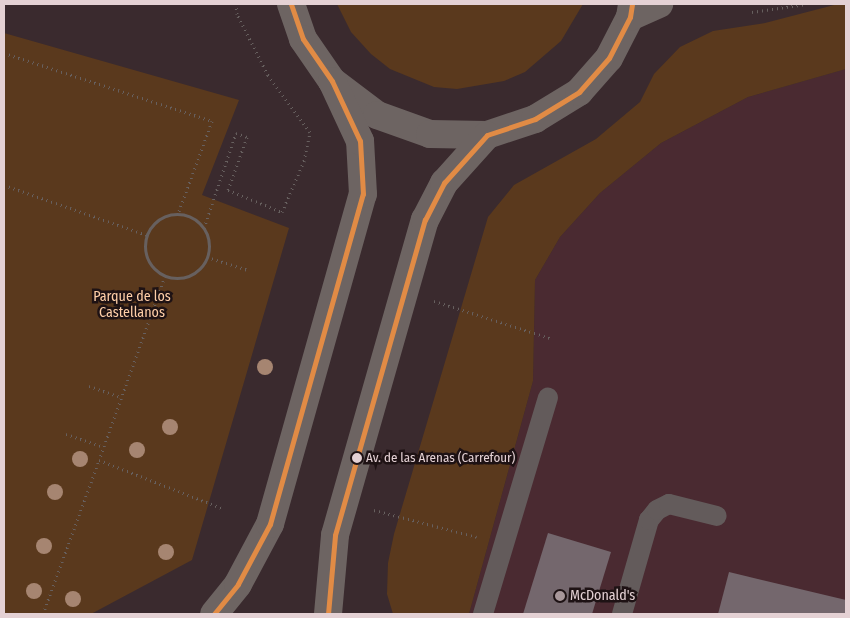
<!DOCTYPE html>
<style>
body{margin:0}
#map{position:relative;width:850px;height:618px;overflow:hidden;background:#3a2a2e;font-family:"Fira Sans Condensed",sans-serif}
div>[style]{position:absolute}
.built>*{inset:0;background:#4a2a31}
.green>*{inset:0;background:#5a391d}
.building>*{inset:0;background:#74676d}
.path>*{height:3px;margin-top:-1.5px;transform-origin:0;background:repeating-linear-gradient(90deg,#67605f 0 1px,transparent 0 5px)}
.path>.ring{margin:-1.5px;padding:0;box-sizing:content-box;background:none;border:3px solid #67605f;border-radius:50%}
.service>*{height:20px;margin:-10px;padding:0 10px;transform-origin:10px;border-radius:10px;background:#635b5b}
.trunk>*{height:28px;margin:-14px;padding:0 14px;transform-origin:14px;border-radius:14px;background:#6d6462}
.bus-1>*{height:5px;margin:-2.5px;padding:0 2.5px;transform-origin:2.5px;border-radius:2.5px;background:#e18b45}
.trees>*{width:16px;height:16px;margin:-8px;border-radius:50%;background:#a68571}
.dots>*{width:14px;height:14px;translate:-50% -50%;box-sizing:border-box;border:2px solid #1e1214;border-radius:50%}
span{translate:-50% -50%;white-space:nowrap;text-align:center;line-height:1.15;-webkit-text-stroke:5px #1e1214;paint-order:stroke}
.bus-label{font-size:13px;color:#e4d1d4}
.left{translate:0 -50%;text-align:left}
.park-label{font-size:14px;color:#ffcfa8}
.poi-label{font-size:14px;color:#e4d1d4}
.frame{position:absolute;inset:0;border:5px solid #e4d1d4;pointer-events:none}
</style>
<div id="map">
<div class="built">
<div style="clip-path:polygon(846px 69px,846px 614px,469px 614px,533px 381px,535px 280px,560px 237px,600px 193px,661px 143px,748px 97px)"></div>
</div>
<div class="green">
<div style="clip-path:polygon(337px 4px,583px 4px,561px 41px,525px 72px,504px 81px,457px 89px,434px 87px,390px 69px,371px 54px,351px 32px)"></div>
<div style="clip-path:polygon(838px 4px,846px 4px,846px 69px,748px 97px,661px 143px,600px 193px,560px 237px,535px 280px,533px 381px,469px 614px,393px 614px,387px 594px,388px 563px,394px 534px,488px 217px,514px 185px,596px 139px,640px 102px,654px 74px,680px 47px,713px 31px,765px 23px)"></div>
<div style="clip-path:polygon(4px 33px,239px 100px,202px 195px,289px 228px,192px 560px,91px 614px,4px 614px)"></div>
</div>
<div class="building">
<div style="clip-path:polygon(548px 533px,611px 552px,592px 614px,523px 614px)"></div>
<div style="clip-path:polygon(729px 572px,846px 600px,846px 614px,718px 614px)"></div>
</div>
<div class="path">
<div style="left:752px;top:12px;width:55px;rotate:-8.4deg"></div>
<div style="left:4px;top:53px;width:219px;rotate:18.1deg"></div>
<div style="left:212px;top:121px;width:99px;rotate:110.1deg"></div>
<div style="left:4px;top:185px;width:151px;rotate:19.3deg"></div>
<div class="ring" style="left:145px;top:214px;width:61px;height:61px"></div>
<div style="left:204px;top:228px;width:100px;rotate:-71.4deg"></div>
<div style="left:236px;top:133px;width:12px;rotate:20deg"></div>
<div style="left:247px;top:137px;width:56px;rotate:109.7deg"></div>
<div style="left:228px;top:190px;width:58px;rotate:22.2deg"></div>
<div style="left:282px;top:212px;width:56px;rotate:-66.7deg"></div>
<div style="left:304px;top:161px;width:30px;rotate:-78deg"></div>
<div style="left:310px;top:132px;width:71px;rotate:-126.4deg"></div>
<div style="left:268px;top:75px;width:68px;rotate:-116.9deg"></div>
<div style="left:237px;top:14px;width:10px;rotate:-96deg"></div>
<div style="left:207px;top:257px;width:43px;rotate:17.6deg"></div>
<div style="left:165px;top:276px;width:195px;rotate:109.7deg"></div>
<div style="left:99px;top:460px;width:134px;rotate:21.4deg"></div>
<div style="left:434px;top:301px;width:122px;rotate:17.7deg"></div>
<div style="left:89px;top:386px;width:34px;rotate:19deg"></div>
<div style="left:66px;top:434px;width:39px;rotate:19deg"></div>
<div style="left:374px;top:510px;width:106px;rotate:14.7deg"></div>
<div style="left:43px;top:614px;width:164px;rotate:-70deg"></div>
</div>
<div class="service">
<div style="left:483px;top:614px;width:226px;rotate:-73.3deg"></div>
<div style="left:622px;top:614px;width:98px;rotate:-74deg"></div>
<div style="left:649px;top:520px;width:13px;rotate:-51deg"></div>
<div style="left:657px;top:510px;width:13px;rotate:-27deg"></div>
<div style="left:669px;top:504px;width:49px;rotate:14deg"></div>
</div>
<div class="trunk">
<div style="left:291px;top:4px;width:37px;rotate:71deg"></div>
<div style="left:303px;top:39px;width:51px;rotate:55.4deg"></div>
<div style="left:332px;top:81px;width:56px;rotate:37.1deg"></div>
<div style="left:377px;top:115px;width:56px;rotate:19.7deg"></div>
<div style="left:430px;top:134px;width:57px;rotate:1deg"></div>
<div style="left:487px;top:135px;width:51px;rotate:-18.4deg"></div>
<div style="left:535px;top:119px;width:52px;rotate:-31.5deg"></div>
<div style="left:579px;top:92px;width:45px;rotate:-48.6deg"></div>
<div style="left:609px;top:58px;width:46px;rotate:-62.9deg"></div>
<div style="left:630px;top:17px;width:13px;rotate:-81deg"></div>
<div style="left:630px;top:17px;width:32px;rotate:-24deg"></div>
<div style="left:214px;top:614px;width:38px;rotate:-51deg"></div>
<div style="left:238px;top:584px;width:68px;rotate:-61.9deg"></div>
<div style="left:270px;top:524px;width:343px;rotate:-74.3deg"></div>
<div style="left:363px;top:194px;width:53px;rotate:-93.2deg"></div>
<div style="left:360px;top:141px;width:66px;rotate:-115deg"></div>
<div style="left:328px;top:614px;width:79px;rotate:-84.9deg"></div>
<div style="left:335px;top:535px;width:328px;rotate:-74.1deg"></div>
<div style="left:425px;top:220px;width:42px;rotate:-62.8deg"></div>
<div style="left:444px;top:183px;width:64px;rotate:-48.1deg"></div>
</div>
<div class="bus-1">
<div style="left:214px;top:614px;width:38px;rotate:-51deg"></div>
<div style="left:238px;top:584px;width:68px;rotate:-61.9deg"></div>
<div style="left:270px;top:524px;width:343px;rotate:-74.3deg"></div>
<div style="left:363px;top:194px;width:53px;rotate:-93.2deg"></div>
<div style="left:360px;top:141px;width:66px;rotate:-115deg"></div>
<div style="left:332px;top:81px;width:51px;rotate:-124.6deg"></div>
<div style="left:303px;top:39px;width:37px;rotate:-109deg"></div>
<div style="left:328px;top:614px;width:79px;rotate:-84.9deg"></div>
<div style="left:335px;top:535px;width:328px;rotate:-74.1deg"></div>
<div style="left:425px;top:220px;width:42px;rotate:-62.8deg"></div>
<div style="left:444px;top:183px;width:64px;rotate:-48.1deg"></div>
<div style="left:487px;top:135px;width:51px;rotate:-18.4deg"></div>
<div style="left:535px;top:119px;width:52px;rotate:-31.5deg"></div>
<div style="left:579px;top:92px;width:45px;rotate:-48.6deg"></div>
<div style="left:609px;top:58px;width:46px;rotate:-62.9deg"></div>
<div style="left:630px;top:17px;width:13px;rotate:-81deg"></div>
</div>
<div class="trees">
<div style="left:265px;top:367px"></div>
<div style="left:170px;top:427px"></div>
<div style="left:137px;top:450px"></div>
<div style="left:80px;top:459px"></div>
<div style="left:55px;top:492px"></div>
<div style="left:44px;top:546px"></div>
<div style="left:166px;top:552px"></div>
<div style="left:34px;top:591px"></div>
<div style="left:73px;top:599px"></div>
</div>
<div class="dots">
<div style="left:357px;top:458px;background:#e4d1d4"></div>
<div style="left:560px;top:596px;background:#a8979a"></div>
</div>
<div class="bus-label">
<span class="left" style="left:366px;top:458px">Av. de las Arenas (Carrefour)</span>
</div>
<div class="park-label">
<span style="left:132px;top:305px">Parque de los<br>Castellanos</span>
</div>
<div class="poi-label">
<span class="left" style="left:570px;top:596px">McDonald's</span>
</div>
<div class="frame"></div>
</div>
